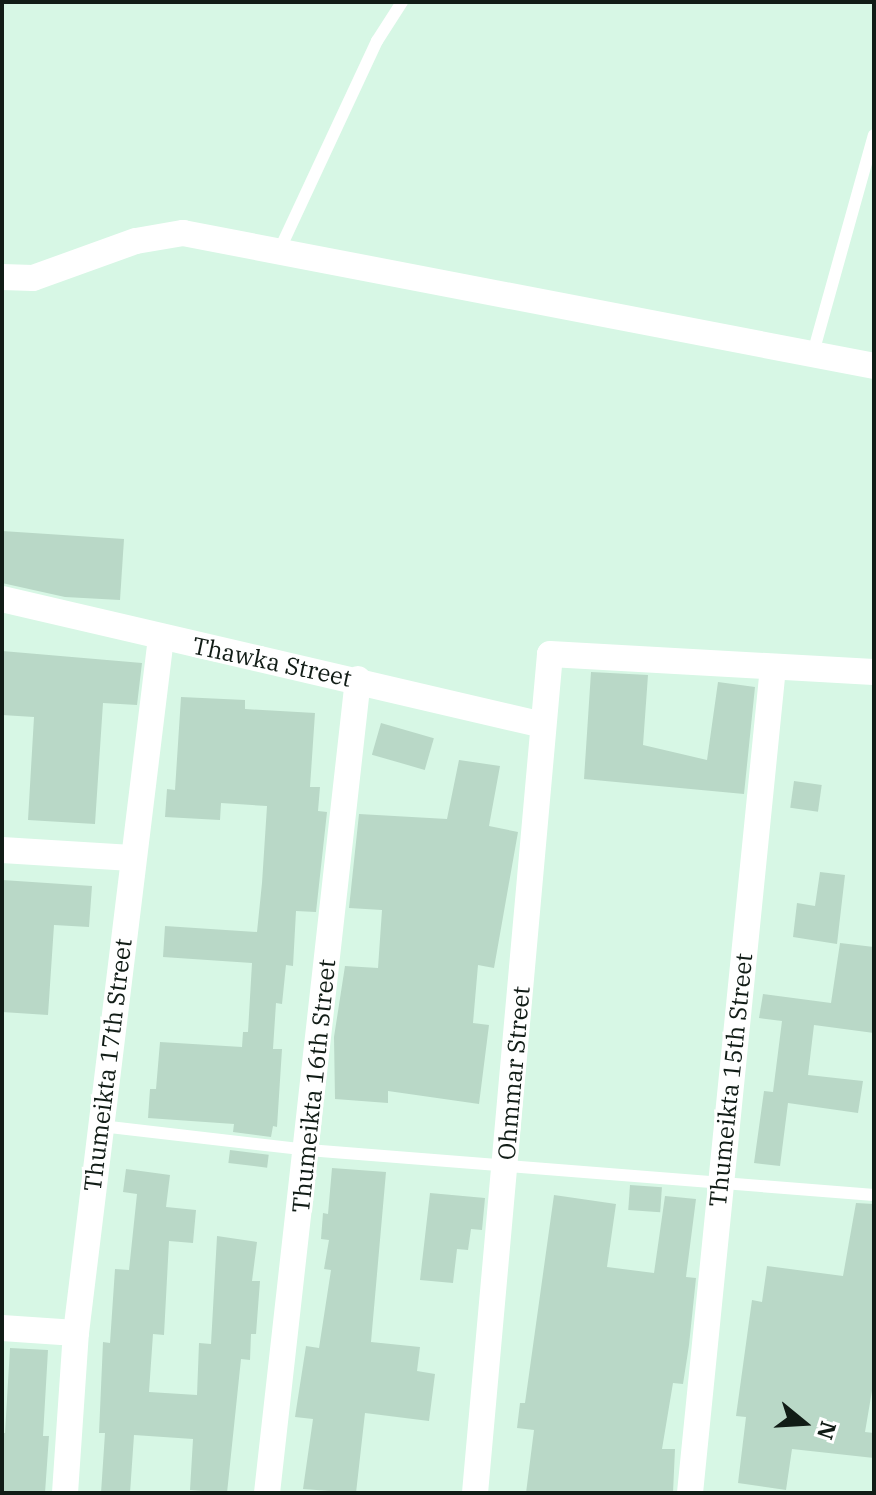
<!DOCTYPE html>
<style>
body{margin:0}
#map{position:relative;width:876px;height:1495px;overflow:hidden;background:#d7f7e5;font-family:"IBM Plex Serif",serif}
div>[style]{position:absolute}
.building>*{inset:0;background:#b9d8c7;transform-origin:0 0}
.service>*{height:12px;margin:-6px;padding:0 6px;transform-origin:6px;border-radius:6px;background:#fff}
.minor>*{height:26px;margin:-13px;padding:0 13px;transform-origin:13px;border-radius:13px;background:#fff}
span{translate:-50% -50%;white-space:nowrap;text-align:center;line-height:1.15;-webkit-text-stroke:6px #fff;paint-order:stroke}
.street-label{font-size:24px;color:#111c16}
.frame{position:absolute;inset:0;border:4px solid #111c16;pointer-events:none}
.north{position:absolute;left:764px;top:1383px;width:80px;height:80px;-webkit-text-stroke:6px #fff;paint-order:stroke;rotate:108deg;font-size:22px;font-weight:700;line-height:32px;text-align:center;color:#111c16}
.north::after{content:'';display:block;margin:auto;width:28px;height:36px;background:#111c16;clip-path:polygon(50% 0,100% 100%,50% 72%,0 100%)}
</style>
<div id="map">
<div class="building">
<div style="clip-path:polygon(2px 531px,124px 539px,120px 600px,65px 597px,2px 583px)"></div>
<div style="clip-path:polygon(2px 651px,142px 663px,137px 705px,103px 703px,95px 824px,28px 820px,34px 717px,2px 715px)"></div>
<div style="clip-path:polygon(591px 672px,648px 675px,643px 745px,707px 760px,718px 682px,755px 687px,744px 794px,584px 779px)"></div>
<div style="clip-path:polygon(181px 697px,245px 700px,245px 709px,315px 713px,310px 787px,320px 787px,318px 811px,327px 812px,316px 912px,296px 911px,293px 966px,286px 965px,282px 1004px,276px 1003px,273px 1049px,282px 1049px,277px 1127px,273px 1126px,271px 1137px,233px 1132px,234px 1124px,148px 1118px,150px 1089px,156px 1089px,160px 1042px,242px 1047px,243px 1032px,248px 1032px,252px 963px,163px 957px,165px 926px,257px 932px,262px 883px,267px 806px,221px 803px,220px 820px,165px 817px,167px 789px,175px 790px)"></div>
<div style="left:381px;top:723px;width:55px;height:33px;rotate:16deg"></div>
<div style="clip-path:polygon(459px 760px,500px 766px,489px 826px,518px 832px,494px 968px,478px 965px,473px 1023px,489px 1025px,479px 1104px,388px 1091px,388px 1103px,335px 1099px,334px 1037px,345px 966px,378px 968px,382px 910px,349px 908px,359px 814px,447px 819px)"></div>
<div style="left:794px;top:781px;width:28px;height:27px;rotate:8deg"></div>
<div style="clip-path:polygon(820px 872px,845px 875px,837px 944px,793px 937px,797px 903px,815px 906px)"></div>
<div style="clip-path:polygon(2px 880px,92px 886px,89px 927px,54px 925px,48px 1015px,2px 1012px)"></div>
<div style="clip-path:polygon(840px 943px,874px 947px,874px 1033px,814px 1025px,808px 1075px,863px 1081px,858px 1113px,788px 1103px,780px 1166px,754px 1163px,764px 1091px,773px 1092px,782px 1021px,759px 1018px,763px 994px,831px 1003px)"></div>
<div style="left:230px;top:1150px;width:39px;height:13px;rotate:7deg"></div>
<div style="clip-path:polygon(332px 1168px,386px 1172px,371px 1342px,420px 1347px,417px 1371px,435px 1374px,429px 1421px,365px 1413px,356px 1493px,303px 1489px,313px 1419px,295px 1417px,306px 1346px,319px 1348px,331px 1270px,324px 1269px,329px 1240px,321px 1239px,323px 1213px,328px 1214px)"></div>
<div style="clip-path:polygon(126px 1169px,170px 1175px,166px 1207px,196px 1210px,193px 1243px,169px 1241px,164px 1335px,153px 1334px,149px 1392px,197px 1395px,199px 1343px,211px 1344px,217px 1236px,257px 1242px,252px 1281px,260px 1281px,256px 1334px,251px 1334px,250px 1360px,241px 1359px,227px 1493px,190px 1490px,193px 1439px,134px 1435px,130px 1493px,101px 1493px,105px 1433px,99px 1433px,103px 1342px,110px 1343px,115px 1269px,129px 1270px,137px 1194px,123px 1192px)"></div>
<div style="left:630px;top:1185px;width:32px;height:25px;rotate:4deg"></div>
<div style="clip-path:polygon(430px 1193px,485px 1198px,482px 1230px,471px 1229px,468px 1250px,457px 1249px,453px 1283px,420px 1280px)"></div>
<div style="clip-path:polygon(554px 1195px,616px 1204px,607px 1267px,654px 1273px,665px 1196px,696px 1199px,686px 1277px,696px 1278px,689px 1345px,683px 1384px,673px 1383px,662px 1449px,675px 1449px,673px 1493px,526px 1493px,534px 1430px,517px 1428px,520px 1403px,525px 1403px)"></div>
<div style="clip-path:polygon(856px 1203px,874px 1204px,874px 1379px,865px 1432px,874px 1433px,874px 1458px,792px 1449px,786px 1490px,738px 1483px,746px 1417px,736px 1416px,752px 1300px,762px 1302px,767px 1266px,843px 1276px)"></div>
<div style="clip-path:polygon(10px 1348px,48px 1350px,43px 1436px,49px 1436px,45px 1493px,2px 1493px,2px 1433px,5px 1433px)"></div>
</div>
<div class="service">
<div style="left:279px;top:251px;width:232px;rotate:-65deg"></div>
<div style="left:377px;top:41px;width:46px;rotate:-57.3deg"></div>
<div style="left:813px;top:353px;width:226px;rotate:-74.4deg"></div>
<div style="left:101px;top:1126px;width:208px;rotate:6.6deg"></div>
<div style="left:308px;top:1150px;width:568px;rotate:4.55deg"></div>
</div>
<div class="minor">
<div style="left:2px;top:277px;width:31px;rotate:2deg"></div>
<div style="left:33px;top:278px;width:109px;rotate:-19.8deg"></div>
<div style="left:136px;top:241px;width:48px;rotate:-9.7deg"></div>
<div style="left:183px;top:233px;width:704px;rotate:10.89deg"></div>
<div style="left:2px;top:599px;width:555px;rotate:13.11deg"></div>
<div style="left:2px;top:850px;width:130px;rotate:3.5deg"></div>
<div style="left:2px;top:1328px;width:74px;rotate:3.9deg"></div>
<div style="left:65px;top:1493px;width:160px;rotate:-86.1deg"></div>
<div style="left:76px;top:1333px;width:700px;rotate:-83.03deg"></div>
<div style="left:267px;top:1493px;width:819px;rotate:-83.62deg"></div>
<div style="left:475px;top:1493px;width:842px;rotate:-84.89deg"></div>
<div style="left:550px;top:654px;width:324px;rotate:3.2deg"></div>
<div style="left:690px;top:1493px;width:830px;rotate:-84.26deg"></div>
</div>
<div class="street-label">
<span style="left:272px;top:662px;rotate:12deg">Thawka Street</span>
<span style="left:108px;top:1065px;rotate:-83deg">Thumeikta 17th Street</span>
<span style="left:514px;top:1073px;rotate:-85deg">Ohmmar Street</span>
<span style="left:731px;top:1080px;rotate:-84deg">Thumeikta 15th Street</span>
<span style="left:314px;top:1086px;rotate:-84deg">Thumeikta 16th Street</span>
</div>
<div class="frame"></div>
<div class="north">N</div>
</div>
